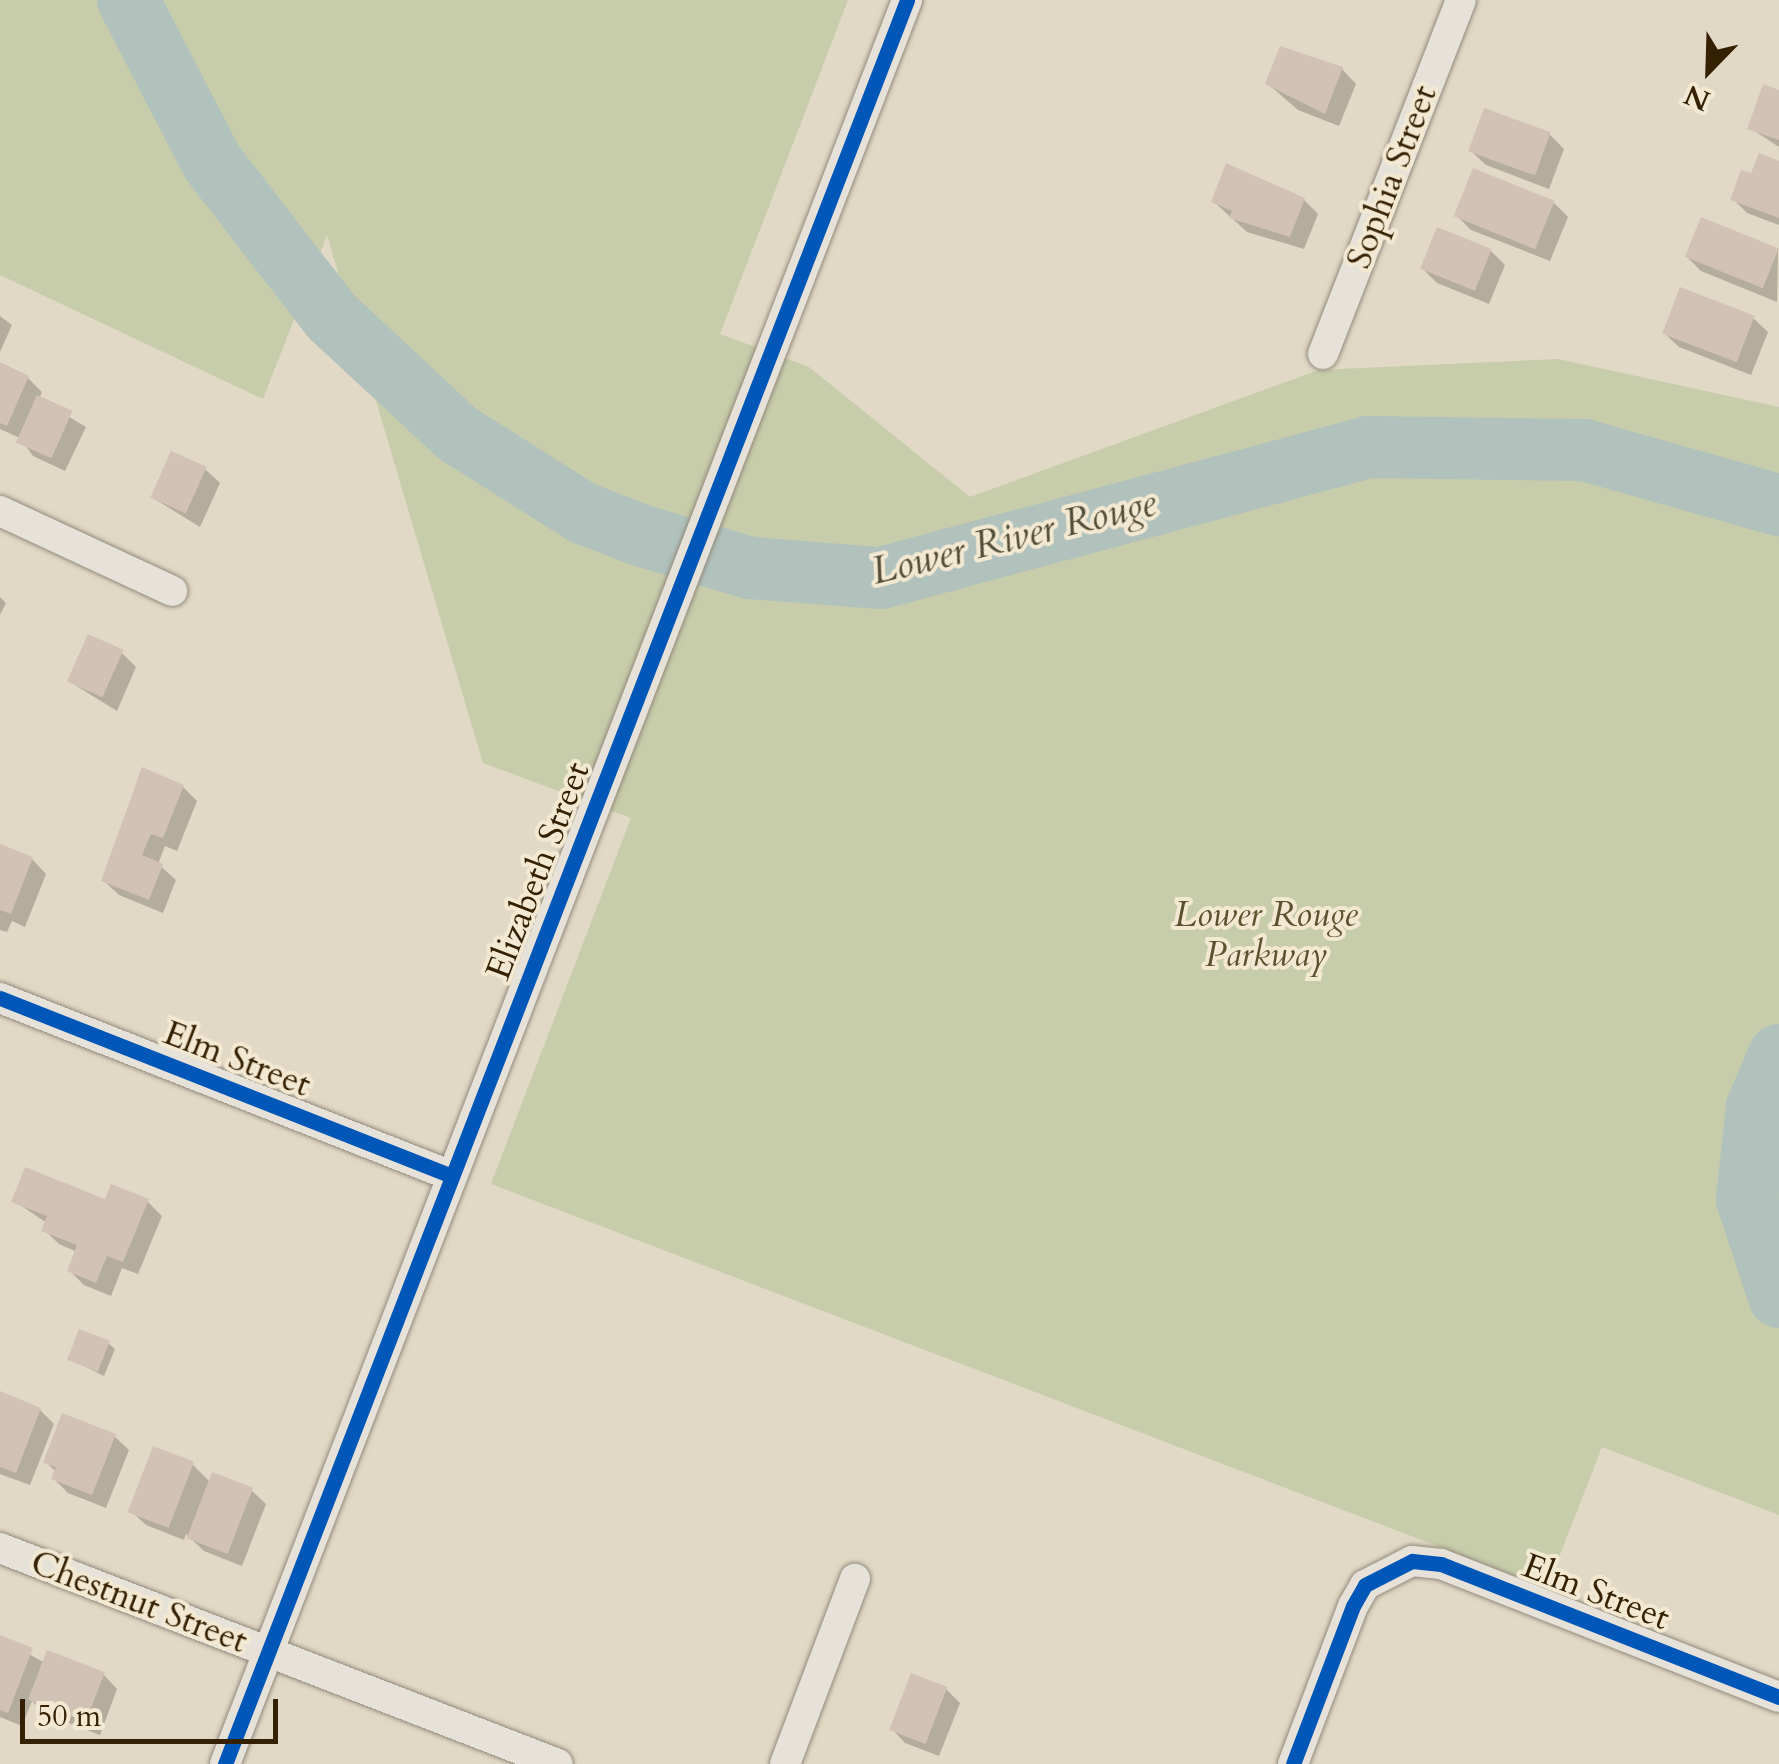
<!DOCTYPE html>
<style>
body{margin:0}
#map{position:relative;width:1779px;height:1764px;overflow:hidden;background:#e1d8c5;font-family:Cardo,serif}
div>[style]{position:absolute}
.green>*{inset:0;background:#c7ccaa}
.shadow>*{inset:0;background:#0003}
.river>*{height:62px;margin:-31px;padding:0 31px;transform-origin:31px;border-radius:31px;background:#b1c2bd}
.building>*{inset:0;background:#d2c2b5;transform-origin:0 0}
.roads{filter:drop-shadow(0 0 2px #928a7c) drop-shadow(0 0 2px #928a7c)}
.street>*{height:30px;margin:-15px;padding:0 15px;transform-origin:15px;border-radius:15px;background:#e7e2d9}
.cycleway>*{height:15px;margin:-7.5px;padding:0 7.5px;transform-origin:7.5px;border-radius:7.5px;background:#0057b8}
span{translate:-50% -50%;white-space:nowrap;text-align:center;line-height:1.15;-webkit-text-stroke:8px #f3e8d2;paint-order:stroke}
.street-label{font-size:35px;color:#342002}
.park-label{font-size:35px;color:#5a512e;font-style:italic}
.water-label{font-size:38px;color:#544e39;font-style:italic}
.north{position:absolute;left:1659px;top:20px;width:100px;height:100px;-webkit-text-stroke:8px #f3e8d2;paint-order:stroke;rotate:203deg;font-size:28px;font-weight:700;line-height:40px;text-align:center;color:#342002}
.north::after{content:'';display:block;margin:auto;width:35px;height:45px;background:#342002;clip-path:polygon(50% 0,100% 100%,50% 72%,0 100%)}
.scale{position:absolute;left:20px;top:1699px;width:258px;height:45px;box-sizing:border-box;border:5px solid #342002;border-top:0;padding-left:12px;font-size:30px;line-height:35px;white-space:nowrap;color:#342002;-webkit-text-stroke:8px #f3e8d2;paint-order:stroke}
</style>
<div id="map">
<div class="green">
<div style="clip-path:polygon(0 0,848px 0,720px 334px,809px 367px,970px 497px,1319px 370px,1558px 359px,1779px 407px,1779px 1515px,1602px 1447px,1547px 1588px,491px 1184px,631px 818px,483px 763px,327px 235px,263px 399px,0 275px)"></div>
</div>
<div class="shadow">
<div style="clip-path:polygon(1342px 69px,1356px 84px,1339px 126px,1298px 110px,1268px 84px)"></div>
<div style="clip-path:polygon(1779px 93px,1779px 147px,1750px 128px)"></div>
<div style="clip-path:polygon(1549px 134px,1564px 149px,1549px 189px,1486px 165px,1471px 151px)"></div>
<div style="clip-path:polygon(1779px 164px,1779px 225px,1747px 213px,1733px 199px,1753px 176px)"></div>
<div style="clip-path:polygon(1304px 200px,1318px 214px,1304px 249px,1247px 232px,1214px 202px)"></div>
<div style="clip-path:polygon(1554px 203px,1568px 217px,1550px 261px,1471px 230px,1457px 216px)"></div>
<div style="clip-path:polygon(1778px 250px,1777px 302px,1701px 271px,1687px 257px)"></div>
<div style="clip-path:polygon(1491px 251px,1505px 265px,1489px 304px,1437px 283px,1423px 269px)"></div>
<div style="clip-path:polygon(0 316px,12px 325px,0 352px)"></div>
<div style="clip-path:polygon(1753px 318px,1768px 332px,1751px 375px,1679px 347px,1664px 333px)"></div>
<div style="clip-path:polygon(0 365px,28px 378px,42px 392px,39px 399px,86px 427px,65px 471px,33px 456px,20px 438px,0 429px)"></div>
<div style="clip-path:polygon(205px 469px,220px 483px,200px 527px,153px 498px)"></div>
<div style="clip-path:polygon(0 597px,6px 603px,0 615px)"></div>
<div style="clip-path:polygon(122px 653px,136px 667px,117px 711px,70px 682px)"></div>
<div style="clip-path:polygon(183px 787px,197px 801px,177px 851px,165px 846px,158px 864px,176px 880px,163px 913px,119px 895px,104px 881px)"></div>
<div style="clip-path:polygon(0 847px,32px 859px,46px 874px,25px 927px,12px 921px,7px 932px,0 930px)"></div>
<div style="clip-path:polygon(14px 1201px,147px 1201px,162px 1216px,138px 1274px,122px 1268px,111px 1296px,84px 1285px,70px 1271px,77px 1252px,59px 1244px,44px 1230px,47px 1223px)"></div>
<div style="clip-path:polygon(108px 1343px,115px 1349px,104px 1376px,70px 1359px)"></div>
<div style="clip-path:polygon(0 1400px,40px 1410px,54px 1424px,30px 1485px,0 1474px)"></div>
<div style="clip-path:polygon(114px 1436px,129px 1450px,106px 1508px,68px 1493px,54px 1479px,56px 1472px,46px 1462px)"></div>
<div style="clip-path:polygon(193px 1465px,210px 1482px,251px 1490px,266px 1504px,242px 1566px,204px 1551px,186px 1534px,184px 1540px,146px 1525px,131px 1511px)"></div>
<div style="clip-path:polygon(0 1638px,45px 1663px,103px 1674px,117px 1689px,100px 1735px,45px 1714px,32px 1701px,22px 1726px,0 1717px)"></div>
<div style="clip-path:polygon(946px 1689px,960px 1703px,939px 1756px,905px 1743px,891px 1728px)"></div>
</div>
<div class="river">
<div style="left:128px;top:0;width:182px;rotate:62.6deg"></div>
<div style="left:212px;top:162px;width:196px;rotate:52.3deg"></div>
<div style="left:332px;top:317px;width:172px;rotate:42.9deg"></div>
<div style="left:458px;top:434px;width:148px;rotate:32.3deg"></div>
<div style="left:583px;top:513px;width:61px;rotate:21.1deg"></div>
<div style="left:640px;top:535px;width:115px;rotate:16.7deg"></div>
<div style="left:750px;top:568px;width:131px;rotate:4.4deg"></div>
<div style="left:881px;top:578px;width:505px;rotate:-15.03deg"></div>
<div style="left:1369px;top:447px;width:215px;rotate:0.8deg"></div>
<div style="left:1584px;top:450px;width:203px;rotate:15.8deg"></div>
<div style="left:1779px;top:1055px;width:56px;rotate:112.9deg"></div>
<div style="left:1757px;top:1107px;width:93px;rotate:96.2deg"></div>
<div style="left:1747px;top:1199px;width:103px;rotate:71.9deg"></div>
</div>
<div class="building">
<div style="clip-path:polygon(1280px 46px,1343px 67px,1325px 114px,1265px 84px)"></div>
<div style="clip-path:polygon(1763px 84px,1779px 90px,1779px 140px,1747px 129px)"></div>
<div style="left:1484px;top:108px;width:71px;height:46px;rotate:20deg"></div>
<div style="clip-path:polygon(1759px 153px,1779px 161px,1779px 218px,1730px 200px,1741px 170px,1751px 173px)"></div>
<div style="clip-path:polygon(1226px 163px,1305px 198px,1290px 237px,1229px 218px,1232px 211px,1211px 202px)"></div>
<div style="left:1473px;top:168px;width:88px;height:52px;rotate:22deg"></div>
<div style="left:1701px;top:217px;width:84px;height:43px;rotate:22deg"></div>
<div style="left:1437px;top:227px;width:59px;height:45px;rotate:22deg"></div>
<div style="left:1680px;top:287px;width:80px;height:50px;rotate:21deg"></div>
<div style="clip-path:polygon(0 362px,29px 376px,7px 426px,0 423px)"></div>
<div style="left:37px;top:395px;width:39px;height:52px;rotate:24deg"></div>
<div style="left:171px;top:451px;width:39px;height:51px;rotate:24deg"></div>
<div style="left:88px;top:634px;width:39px;height:52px;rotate:24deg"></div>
<div style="clip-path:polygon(142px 767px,184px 785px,163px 838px,151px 834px,142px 855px,163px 864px,149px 900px,101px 881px)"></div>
<div style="clip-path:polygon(0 844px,33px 857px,11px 914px,0 910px)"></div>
<div style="clip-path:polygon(25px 1167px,105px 1199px,111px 1184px,149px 1199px,123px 1262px,107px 1256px,96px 1283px,67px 1271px,77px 1245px,41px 1231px,47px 1216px,11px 1202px)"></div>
<div style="left:79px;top:1329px;width:33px;height:33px;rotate:21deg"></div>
<div style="clip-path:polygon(0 1391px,41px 1408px,16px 1473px,0 1467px)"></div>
<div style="clip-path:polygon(62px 1413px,116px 1434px,92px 1495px,51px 1479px,56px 1467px,43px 1463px)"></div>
<div style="left:153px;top:1446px;width:44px;height:71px;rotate:21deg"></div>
<div style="left:212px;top:1472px;width:44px;height:71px;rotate:21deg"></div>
<div style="clip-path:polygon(0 1635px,33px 1648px,8px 1713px,0 1710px)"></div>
<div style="left:47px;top:1650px;width:62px;height:53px;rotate:21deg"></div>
<div style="left:911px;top:1673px;width:39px;height:61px;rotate:21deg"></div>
</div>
<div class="roads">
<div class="street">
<div style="left:1323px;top:354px;width:380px;rotate:-68.7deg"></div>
<div style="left:0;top:511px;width:190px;rotate:24.9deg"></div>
<div style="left:0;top:998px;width:485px;rotate:21.5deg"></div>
<div style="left:0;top:1548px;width:598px;rotate:21.16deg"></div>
<div style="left:225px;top:1764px;width:1891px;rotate:-68.86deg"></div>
<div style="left:785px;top:1764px;width:198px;rotate:-69.3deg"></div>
<div style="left:1293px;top:1764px;width:169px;rotate:-69.2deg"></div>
<div style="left:1353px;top:1606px;width:24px;rotate:-60deg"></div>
<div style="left:1365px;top:1585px;width:53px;rotate:-27.1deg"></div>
<div style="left:1412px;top:1561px;width:29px;rotate:6deg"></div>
<div style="left:1441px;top:1564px;width:363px;rotate:21.5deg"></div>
</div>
</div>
<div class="cycleway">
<div style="left:0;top:998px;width:485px;rotate:21.5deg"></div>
<div style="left:225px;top:1764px;width:1891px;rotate:-68.86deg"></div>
<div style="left:1293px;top:1764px;width:169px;rotate:-69.2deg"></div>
<div style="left:1353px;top:1606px;width:24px;rotate:-60deg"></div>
<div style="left:1365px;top:1585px;width:53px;rotate:-27.1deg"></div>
<div style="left:1412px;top:1561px;width:29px;rotate:6deg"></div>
<div style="left:1441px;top:1564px;width:363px;rotate:21.5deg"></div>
</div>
<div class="street-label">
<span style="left:1392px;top:177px;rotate:-69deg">Sophia Street</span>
<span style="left:538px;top:871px;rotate:-69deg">Elizabeth Street</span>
<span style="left:237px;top:1059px;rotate:21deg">Elm Street</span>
<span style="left:1596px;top:1592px;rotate:21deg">Elm Street</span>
<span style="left:139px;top:1602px;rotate:21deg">Chestnut Street</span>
</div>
<div class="park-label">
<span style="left:1266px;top:935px">Lower Rouge<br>Parkway</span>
</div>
<div class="water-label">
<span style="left:1014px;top:538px;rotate:-14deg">Lower River Rouge</span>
</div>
<div class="north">N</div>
<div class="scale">50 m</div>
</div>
